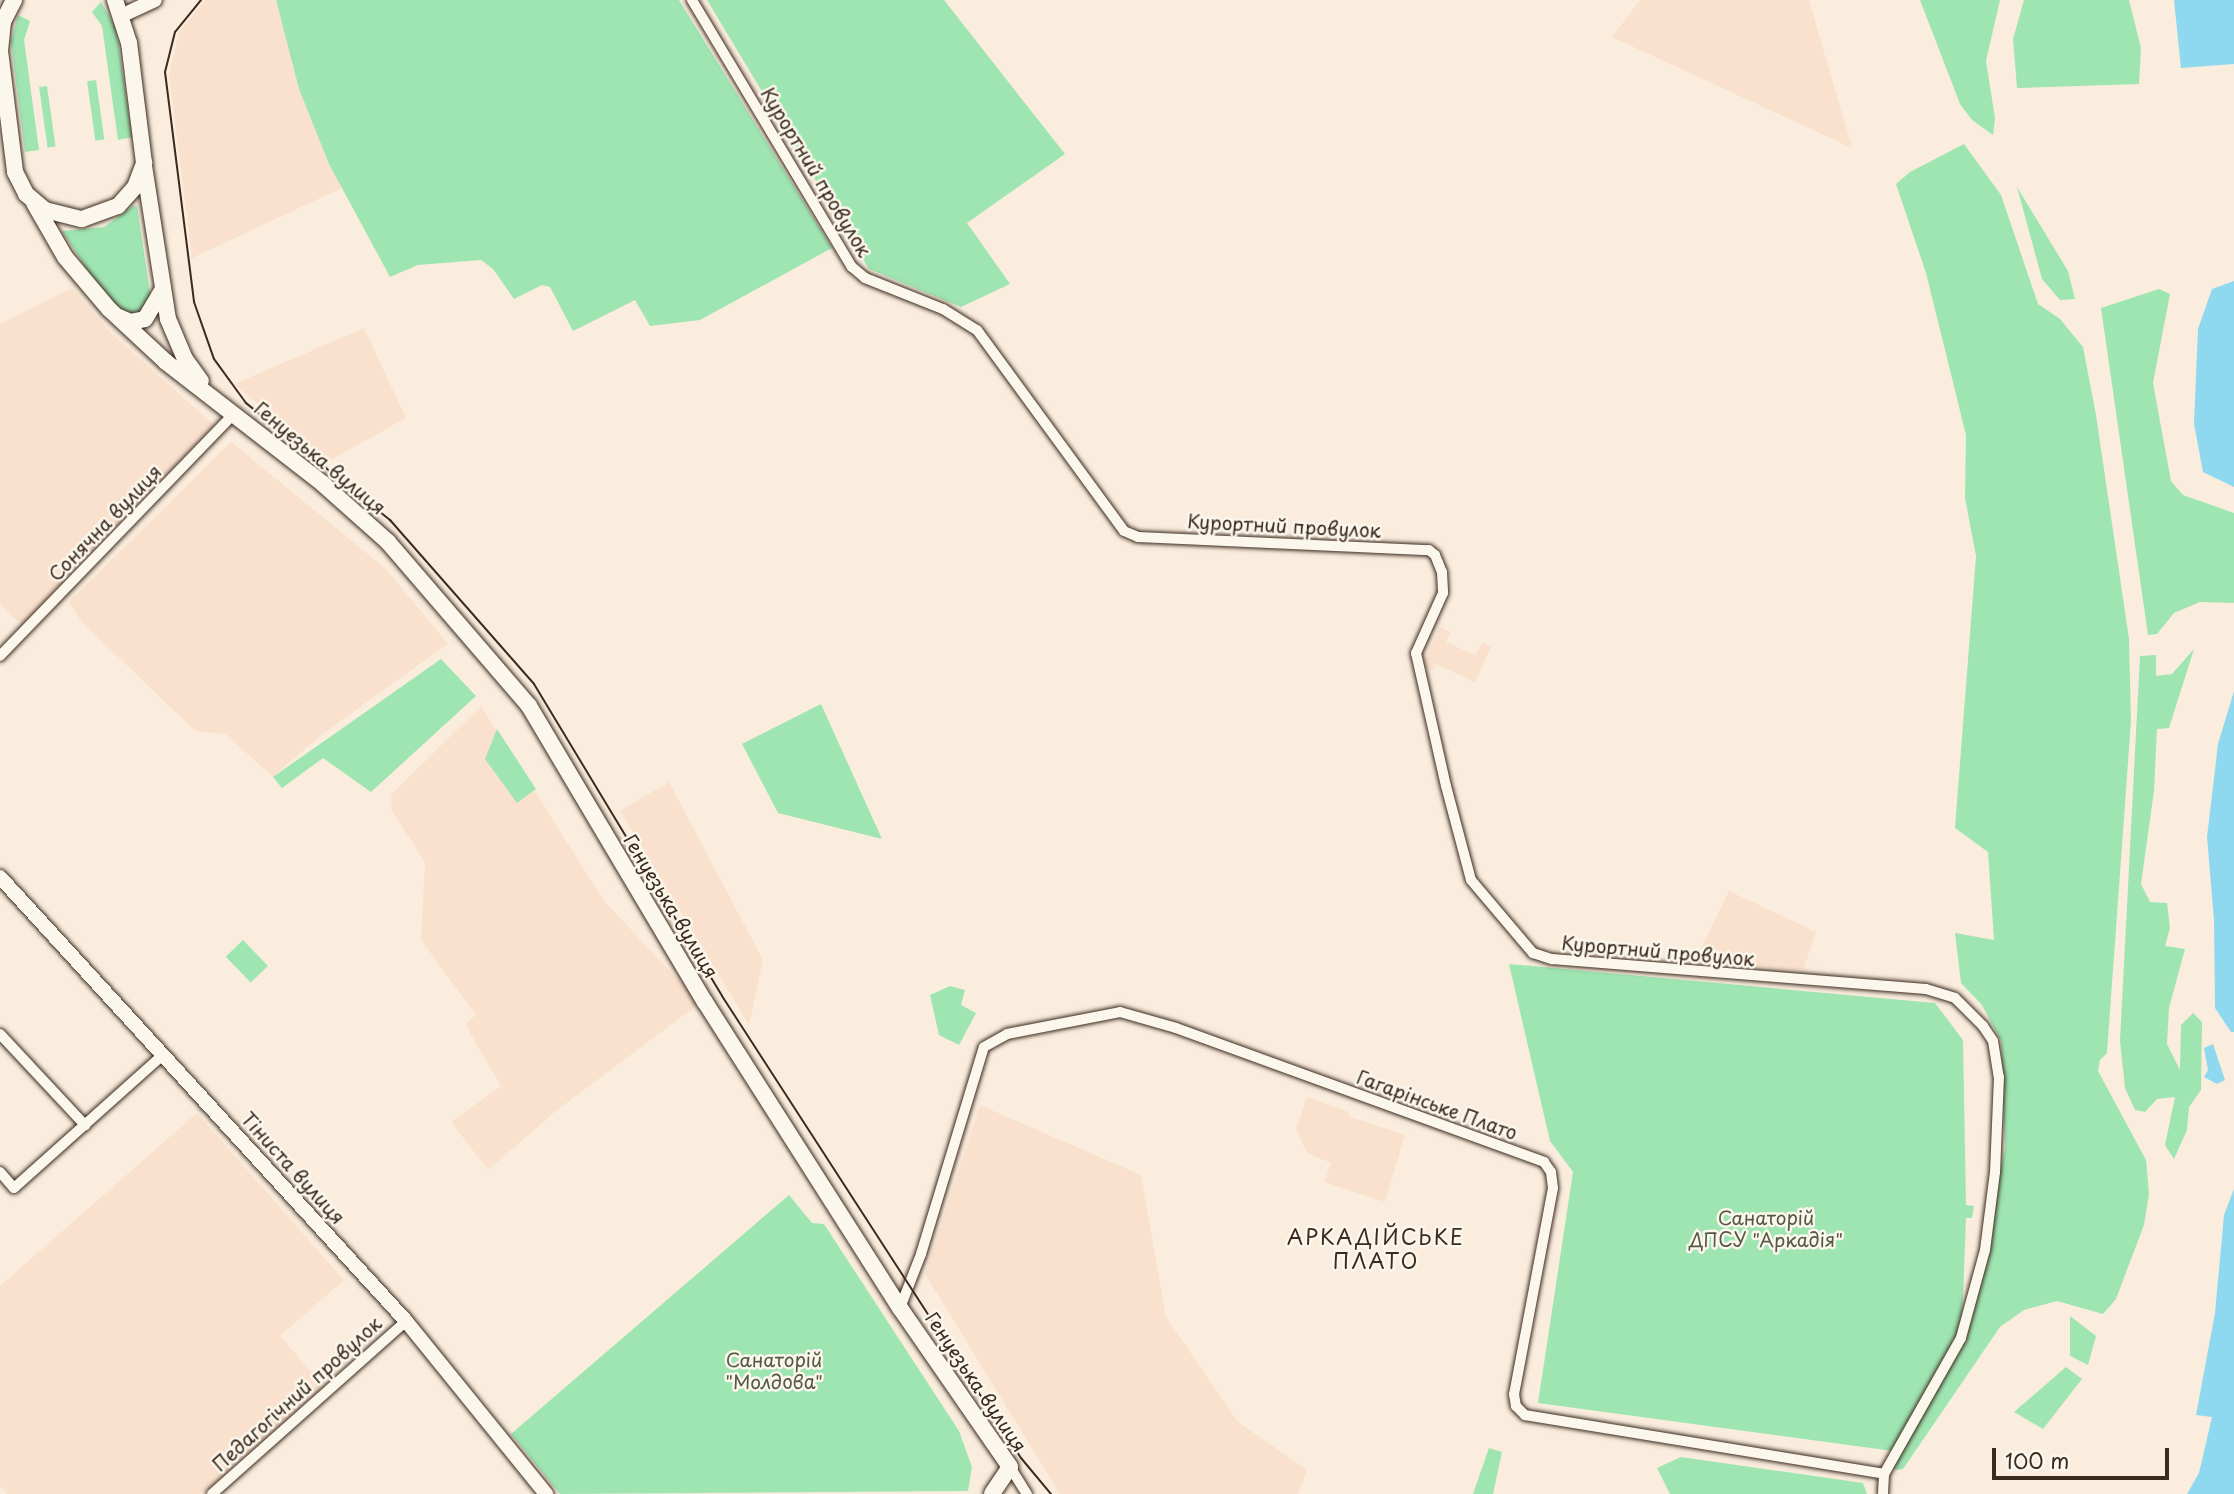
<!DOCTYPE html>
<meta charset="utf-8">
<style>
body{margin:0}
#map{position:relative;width:2234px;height:1494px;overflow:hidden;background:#faedde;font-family:"Playpen Sans",sans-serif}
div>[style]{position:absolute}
.built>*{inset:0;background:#f9e1cd}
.green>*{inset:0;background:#9fe5b2;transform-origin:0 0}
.water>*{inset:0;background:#8ed9ef}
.roads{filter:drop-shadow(0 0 2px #3b2a1e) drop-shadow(0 0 2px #3b2a1e)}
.minor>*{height:10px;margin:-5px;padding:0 5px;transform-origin:5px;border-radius:5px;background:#fbf7ec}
.tertiary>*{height:14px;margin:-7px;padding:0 7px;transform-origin:7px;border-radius:7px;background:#fbf7ec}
.secondary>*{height:16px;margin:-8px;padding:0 8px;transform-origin:8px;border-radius:8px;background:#fbf7ec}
.tram>*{height:2px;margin:-1px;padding:0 1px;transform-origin:1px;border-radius:1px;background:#3b2a1e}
span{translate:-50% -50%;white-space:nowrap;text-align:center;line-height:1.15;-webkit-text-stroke:5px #fbf7ec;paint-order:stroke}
.street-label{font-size:19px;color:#3b2a1e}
.park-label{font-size:19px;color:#545943}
.neighbourhood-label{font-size:21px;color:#3b2a1e;letter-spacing:2px}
.scale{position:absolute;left:1992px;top:1448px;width:177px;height:32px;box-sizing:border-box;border:4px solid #3b2a1e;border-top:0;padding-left:9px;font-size:21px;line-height:24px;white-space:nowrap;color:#3b2a1e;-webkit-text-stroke:5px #fbf7ec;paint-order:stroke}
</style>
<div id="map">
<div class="built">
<div style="clip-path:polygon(205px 0,276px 0,299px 89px,342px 188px,192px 258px,169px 74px,179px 32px)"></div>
<div style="clip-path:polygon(1640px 0,1809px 0,1852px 148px,1612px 37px)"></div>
<div style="clip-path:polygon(72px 288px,112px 334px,214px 425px,23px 626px,0 604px,0 324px)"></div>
<div style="clip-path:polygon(364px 328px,406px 418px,329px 461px,234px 384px)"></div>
<div style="clip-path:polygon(231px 442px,386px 569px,448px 644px,321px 735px,273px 777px,225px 734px,195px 731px,81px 621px,69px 602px)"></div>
<div style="clip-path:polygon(1440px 627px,1450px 632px,1446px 642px,1475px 655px,1482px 642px,1491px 647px,1475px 682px,1436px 664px,1432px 671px,1422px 666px)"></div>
<div style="clip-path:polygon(481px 706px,604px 901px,700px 1003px,557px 1110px,488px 1170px,451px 1122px,501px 1086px,465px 1024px,476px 1015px,421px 940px,425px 862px,392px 811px,391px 795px)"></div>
<div style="clip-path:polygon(669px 782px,763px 960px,749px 1025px,620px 811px)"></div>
<div style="clip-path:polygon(1729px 891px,1816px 932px,1803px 971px,1695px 961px)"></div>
<div style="clip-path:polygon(1307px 1097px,1349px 1112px,1348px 1116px,1405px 1135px,1385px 1202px,1324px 1182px,1331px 1163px,1307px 1153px,1296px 1129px)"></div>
<div style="clip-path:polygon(980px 1105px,1141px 1175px,1166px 1317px,1238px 1422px,1307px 1470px,1298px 1494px,1060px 1494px,925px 1274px)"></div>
<div style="clip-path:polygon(197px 1113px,344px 1280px,280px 1336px,324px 1387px,202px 1494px,7px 1494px,0 1486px,0 1286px)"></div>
</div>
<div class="green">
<div style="clip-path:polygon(276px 0,679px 0,832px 248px,700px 320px,650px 326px,635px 300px,573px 331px,550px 287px,542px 285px,514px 299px,493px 269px,481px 260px,418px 265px,390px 277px,329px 164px,299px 89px)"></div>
<div style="clip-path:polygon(707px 0,944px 0,1065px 154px,967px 223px,1010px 284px,961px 307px,869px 269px)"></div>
<div style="clip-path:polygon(1920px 0,2000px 0,1986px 61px,1995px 118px,1993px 135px,1972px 120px,1960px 104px)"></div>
<div style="clip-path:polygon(2024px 0,2129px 0,2141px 48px,2139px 84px,2017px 88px,2013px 39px)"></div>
<div style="clip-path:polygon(101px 2px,116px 28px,132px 137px,118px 140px,102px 26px,92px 12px)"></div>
<div style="clip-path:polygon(18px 15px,30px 21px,24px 40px,39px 150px,25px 152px,11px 42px)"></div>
<div style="left:96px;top:80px;width:60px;height:9px;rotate:82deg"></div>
<div style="left:47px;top:86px;width:61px;height:8px;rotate:82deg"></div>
<div style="clip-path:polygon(1964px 144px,2001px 195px,2038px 304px,2060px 319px,2083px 347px,2096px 415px,2129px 639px,2131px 721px,2107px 1053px,2100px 1060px,2098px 1071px,2146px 1160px,2149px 1194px,2144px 1225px,2116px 1299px,2103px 1314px,2057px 1301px,2024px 1310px,2000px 1327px,1903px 1469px,1897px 1470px,1892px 1467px,1966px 1341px,2005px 1147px,2001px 1041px,1982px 1005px,1961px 983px,1955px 933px,1994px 940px,1988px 852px,1955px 828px,1976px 556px,1965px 498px,1966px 435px,1926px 273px,1896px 184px,1910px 172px)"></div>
<div style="clip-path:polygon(2017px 187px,2068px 271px,2075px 299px,2060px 300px,2042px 279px)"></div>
<div style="clip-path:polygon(133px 206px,137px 206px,150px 293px,149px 305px,136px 316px,122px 311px,99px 288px,62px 231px,104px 227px)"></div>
<div style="clip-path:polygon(2159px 289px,2170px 294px,2153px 383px,2171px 481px,2183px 495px,2234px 513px,2234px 603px,2200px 602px,2174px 613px,2157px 634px,2148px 635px,2101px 308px)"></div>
<div style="clip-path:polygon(2194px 649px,2169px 728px,2157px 729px,2154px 791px,2141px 884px,2150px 902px,2167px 903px,2170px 928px,2165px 946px,2185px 949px,2169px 1008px,2167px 1044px,2180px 1070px,2181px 1025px,2193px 1013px,2202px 1022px,2201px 1090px,2189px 1107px,2187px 1130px,2174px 1159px,2165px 1145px,2175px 1097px,2157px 1099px,2145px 1112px,2135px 1110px,2125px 1088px,2120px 1041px,2140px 656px,2156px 655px,2156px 676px,2172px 674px)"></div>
<div style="clip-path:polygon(441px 659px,476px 696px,371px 792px,323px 758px,282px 788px,273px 777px)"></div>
<div style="clip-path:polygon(821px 704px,882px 839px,778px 813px,742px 744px)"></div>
<div style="clip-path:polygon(497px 729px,536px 789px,517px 803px,485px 759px)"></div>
<div style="left:243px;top:940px;width:36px;height:24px;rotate:46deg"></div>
<div style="clip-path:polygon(1509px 964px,1935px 1003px,1963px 1040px,1966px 1205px,1974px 1206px,1972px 1218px,1966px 1218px,1962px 1324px,1893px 1451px,1538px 1403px,1573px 1172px,1550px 1141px)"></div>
<div style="clip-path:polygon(950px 986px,965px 990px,961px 1005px,976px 1013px,959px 1045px,939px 1035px,930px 995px)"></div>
<div style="clip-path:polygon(789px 1195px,812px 1223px,824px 1224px,959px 1431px,972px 1467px,968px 1491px,560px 1494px,511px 1434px)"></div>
<div style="clip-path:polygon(2070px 1316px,2096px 1336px,2088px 1365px,2070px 1356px)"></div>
<div style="clip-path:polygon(2066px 1367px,2082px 1379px,2043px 1429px,2014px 1412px)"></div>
<div style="clip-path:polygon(1489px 1448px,1502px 1452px,1493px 1494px,1473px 1494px)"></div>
<div style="clip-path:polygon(1681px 1457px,1863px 1483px,1867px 1494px,1670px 1494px,1657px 1468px)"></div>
</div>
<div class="water">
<div style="clip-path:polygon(2174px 0,2234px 0,2234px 64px,2181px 68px)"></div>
<div style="clip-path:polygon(2234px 281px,2234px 487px,2203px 472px,2194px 424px,2198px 329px,2212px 289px)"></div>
<div style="clip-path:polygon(2234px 691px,2234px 1032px,2231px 1032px,2215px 1008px,2214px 920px,2207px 837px,2218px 744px)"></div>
<div style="clip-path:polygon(2213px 1044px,2225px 1080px,2217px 1084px,2204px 1077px,2208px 1070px,2204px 1048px)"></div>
<div style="clip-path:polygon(2234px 1189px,2234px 1494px,2187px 1494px,2199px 1473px,2212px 1417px,2196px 1415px,2215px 1313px,2224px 1215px)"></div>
</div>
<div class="roads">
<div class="minor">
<div style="left:692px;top:0;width:311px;rotate:59.1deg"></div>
<div style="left:852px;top:267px;width:17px;rotate:40deg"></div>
<div style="left:865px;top:278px;width:84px;rotate:21.7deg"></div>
<div style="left:943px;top:309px;width:40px;rotate:32deg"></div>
<div style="left:977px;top:330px;width:249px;rotate:53.8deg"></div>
<div style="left:1124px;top:531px;width:15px;rotate:23deg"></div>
<div style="left:1138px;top:537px;width:291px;rotate:2.6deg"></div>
<div style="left:1429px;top:550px;width:8px;rotate:40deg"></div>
<div style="left:1435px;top:555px;width:18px;rotate:68deg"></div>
<div style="left:1442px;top:572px;width:21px;rotate:87deg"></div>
<div style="left:1443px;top:593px;width:66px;rotate:114.2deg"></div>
<div style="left:1416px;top:653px;width:136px;rotate:77.3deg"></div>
<div style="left:1446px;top:786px;width:97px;rotate:75.1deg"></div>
<div style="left:1471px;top:880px;width:96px;rotate:49.7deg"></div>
<div style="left:1533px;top:953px;width:20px;rotate:18deg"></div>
<div style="left:1552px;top:959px;width:375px;rotate:4.6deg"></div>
<div style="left:1926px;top:989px;width:30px;rotate:17deg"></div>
<div style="left:1955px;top:998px;width:40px;rotate:45deg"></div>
<div style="left:1983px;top:1026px;width:18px;rotate:56deg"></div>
<div style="left:1993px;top:1041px;width:36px;rotate:81deg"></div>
<div style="left:1999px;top:1077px;width:95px;rotate:92.4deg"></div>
<div style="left:1995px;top:1172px;width:79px;rotate:97.3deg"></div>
<div style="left:1985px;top:1250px;width:91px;rotate:105.3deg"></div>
<div style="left:1961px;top:1338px;width:156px;rotate:119.5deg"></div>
<div style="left:1884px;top:1474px;width:20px;rotate:93deg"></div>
<div style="left:0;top:656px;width:337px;rotate:-46deg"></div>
<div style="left:0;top:1034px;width:125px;rotate:47deg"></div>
<div style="left:0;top:1172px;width:21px;rotate:49deg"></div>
<div style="left:14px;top:1188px;width:201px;rotate:-41.8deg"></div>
<div style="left:900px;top:1308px;width:58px;rotate:-68.7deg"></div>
<div style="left:921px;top:1254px;width:216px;rotate:-73.1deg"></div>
<div style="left:984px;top:1047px;width:26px;rotate:-29deg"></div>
<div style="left:1007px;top:1034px;width:115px;rotate:-11deg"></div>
<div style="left:1120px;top:1012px;width:58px;rotate:15.9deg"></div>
<div style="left:1176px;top:1028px;width:392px;rotate:20deg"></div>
<div style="left:1544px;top:1162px;width:12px;rotate:55deg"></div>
<div style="left:1551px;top:1172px;width:16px;rotate:83deg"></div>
<div style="left:1553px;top:1188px;width:210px;rotate:100.7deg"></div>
<div style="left:1514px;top:1394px;width:12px;rotate:81deg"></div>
<div style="left:1516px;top:1406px;width:13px;rotate:45deg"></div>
<div style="left:1525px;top:1415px;width:364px;rotate:9.3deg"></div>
<div style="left:1010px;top:1467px;width:32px;rotate:58deg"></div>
<div style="left:212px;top:1494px;width:260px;rotate:-41.7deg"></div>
</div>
<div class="tertiary">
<div style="left:123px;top:15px;width:35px;rotate:-25deg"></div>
<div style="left:0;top:877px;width:602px;rotate:47.56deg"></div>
<div style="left:406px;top:1321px;width:223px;rotate:51deg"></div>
</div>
<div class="secondary">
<div style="left:14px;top:0;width:25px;rotate:117deg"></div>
<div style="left:3px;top:22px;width:29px;rotate:96deg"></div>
<div style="left:0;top:51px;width:122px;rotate:82.9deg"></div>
<div style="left:15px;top:172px;width:25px;rotate:63deg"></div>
<div style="left:26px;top:194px;width:25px;rotate:40deg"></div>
<div style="left:45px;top:210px;width:38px;rotate:14deg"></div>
<div style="left:82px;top:219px;width:38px;rotate:-20deg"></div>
<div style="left:118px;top:206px;width:25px;rotate:-48deg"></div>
<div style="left:135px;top:187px;width:26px;rotate:-69deg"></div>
<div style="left:144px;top:163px;width:121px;rotate:-97.1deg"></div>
<div style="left:129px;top:43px;width:45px;rotate:-108deg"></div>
<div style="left:144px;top:166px;width:155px;rotate:81.1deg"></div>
<div style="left:168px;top:319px;width:43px;rotate:67deg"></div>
<div style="left:185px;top:359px;width:27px;rotate:54deg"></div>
<div style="left:34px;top:203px;width:62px;rotate:60.1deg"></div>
<div style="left:65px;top:257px;width:68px;rotate:49.8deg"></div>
<div style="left:109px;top:309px;width:78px;rotate:42.9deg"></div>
<div style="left:166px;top:362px;width:199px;rotate:37.8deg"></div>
<div style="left:323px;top:484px;width:87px;rotate:41.7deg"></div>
<div style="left:388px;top:542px;width:216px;rotate:49.3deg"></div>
<div style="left:529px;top:706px;width:344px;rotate:59.3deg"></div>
<div style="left:705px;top:1002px;width:363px;rotate:57.5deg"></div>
<div style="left:900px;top:1308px;width:193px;rotate:55.3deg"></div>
<div style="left:1010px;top:1467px;width:32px;rotate:124deg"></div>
<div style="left:119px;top:317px;width:12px;rotate:24deg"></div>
<div style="left:130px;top:322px;width:15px;rotate:-11deg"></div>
<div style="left:145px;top:319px;width:33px;rotate:-59deg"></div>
</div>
</div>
<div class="tram">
<div style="left:201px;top:0;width:41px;rotate:129.1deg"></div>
<div style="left:175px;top:32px;width:41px;rotate:104deg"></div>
<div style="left:165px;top:72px;width:232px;rotate:82.8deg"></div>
<div style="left:194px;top:302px;width:60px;rotate:70.7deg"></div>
<div style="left:214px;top:359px;width:54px;rotate:54deg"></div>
<div style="left:246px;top:403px;width:186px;rotate:39.1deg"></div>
<div style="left:390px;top:520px;width:218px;rotate:48.7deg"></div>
<div style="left:534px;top:684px;width:364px;rotate:58.9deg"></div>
<div style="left:722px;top:996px;width:550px;rotate:57.09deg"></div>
<div style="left:1021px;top:1458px;width:47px;rotate:50.2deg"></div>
</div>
<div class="street-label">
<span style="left:816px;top:172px;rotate:59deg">Курортний провулок</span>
<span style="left:320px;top:458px;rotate:40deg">Генуезька вулиця</span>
<span style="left:105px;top:523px;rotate:-46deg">Сонячна вулиця</span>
<span style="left:1284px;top:526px;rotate:3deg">Курортний провулок</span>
<span style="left:671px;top:906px;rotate:59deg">Генуезька вулиця</span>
<span style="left:1658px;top:951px;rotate:5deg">Курортний провулок</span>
<span style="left:1437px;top:1105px;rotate:20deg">Гагарінське Плато</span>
<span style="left:293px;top:1168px;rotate:48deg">Тіниста вулиця</span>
<span style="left:976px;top:1382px;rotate:56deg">Генуезька вулиця</span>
<span style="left:297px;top:1394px;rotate:-42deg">Педагогічний провулок</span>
</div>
<div class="park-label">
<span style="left:1766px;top:1229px">Санаторій<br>ДПСУ "Аркадія"</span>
<span style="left:774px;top:1371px">Санаторій<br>"Молдова"</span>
</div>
<div class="neighbourhood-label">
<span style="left:1376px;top:1248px">АРКАДІЙСЬКЕ<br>ПЛАТО</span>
</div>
<div class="scale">100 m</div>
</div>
